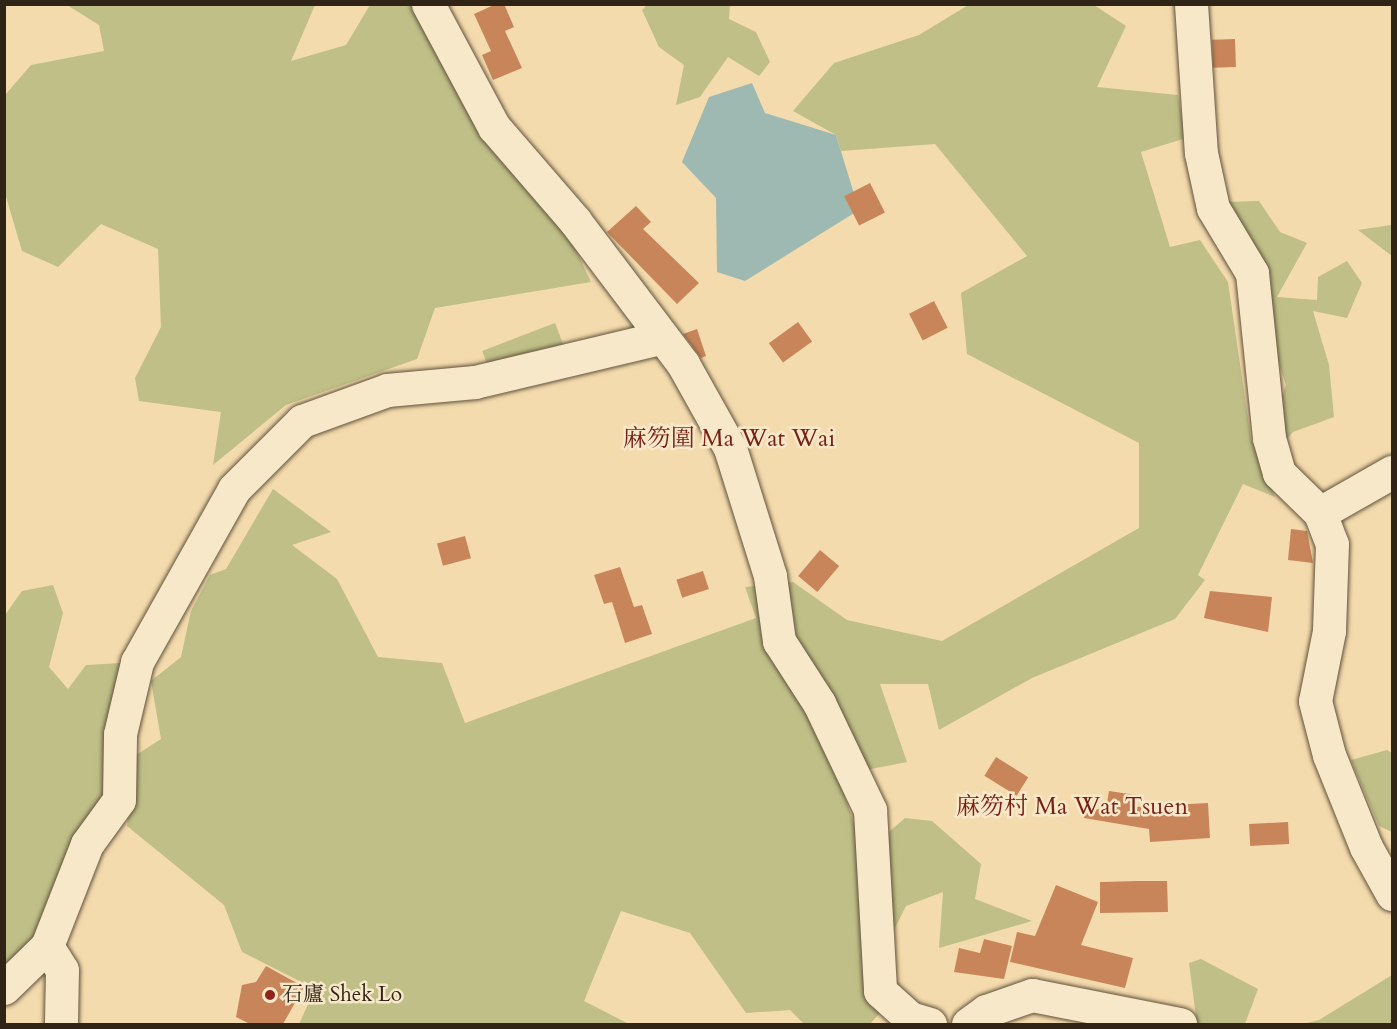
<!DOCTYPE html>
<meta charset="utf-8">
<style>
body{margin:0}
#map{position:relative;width:1397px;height:1029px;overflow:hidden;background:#f4dbad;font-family:Cardo,"Noto Serif SC",serif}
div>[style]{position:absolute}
.green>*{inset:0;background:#bfbf87;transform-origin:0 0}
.water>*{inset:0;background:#9eb9b2}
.building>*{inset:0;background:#c9855a;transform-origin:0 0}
.roads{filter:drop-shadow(0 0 2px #61523c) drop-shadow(0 0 2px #61523c)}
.minor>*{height:33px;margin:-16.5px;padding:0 16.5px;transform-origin:16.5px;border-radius:16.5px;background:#f8e8ca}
.dots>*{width:16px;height:16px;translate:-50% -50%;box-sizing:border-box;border:3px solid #f8e8ca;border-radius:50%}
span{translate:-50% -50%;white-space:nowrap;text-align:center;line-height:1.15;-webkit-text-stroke:5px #f8e8ca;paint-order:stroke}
.poi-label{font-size:21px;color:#302416}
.left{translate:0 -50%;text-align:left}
.quarter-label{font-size:24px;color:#7a1f14}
.frame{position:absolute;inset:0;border:6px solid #302416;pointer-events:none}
</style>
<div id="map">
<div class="green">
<div style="clip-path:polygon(648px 4px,730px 5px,729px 19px,756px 32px,770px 62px,759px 76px,728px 57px,700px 97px,676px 105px,684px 65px,659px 47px,642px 10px)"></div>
<div style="clip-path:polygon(970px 4px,1094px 5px,1126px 26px,1097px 87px,1178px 95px,1186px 138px,1141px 152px,1170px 247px,1200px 240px,1228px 282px,1251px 439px,1275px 497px,1243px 484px,1198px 575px,1205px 580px,1175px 619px,1032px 678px,939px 730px,928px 684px,880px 684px,907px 762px,871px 769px,841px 785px,864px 854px,905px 818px,932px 821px,981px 864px,975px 899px,1032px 921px,939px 948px,943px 892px,906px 906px,889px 940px,897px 994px,870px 1024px,804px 1024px,790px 1010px,746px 1013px,690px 933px,621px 911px,584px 1001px,629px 1024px,299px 1024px,315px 989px,242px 952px,224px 905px,127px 826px,136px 755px,161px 739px,151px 681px,181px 657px,191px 611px,210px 575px,226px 569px,273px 489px,331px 532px,292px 545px,337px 579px,378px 657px,442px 663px,465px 723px,756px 618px,745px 587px,793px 582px,847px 620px,942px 641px,1139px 528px,1139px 443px,967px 354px,961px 293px,1027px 256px,935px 144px,841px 151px,836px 135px,793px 111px,834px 63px,919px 35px)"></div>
<div style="clip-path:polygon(67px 5px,315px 5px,291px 61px,346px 45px,370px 5px,415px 5px,560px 216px,591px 282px,435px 308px,417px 359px,286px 405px,213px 465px,221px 412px,139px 401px,135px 378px,161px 327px,158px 249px,101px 224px,58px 267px,22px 251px,5px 193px,5px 95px,31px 65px,104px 51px,99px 25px)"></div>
<div style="clip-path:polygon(1259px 201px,1280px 232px,1307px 243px,1277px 297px,1317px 300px,1318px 277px,1347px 261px,1362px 283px,1347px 318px,1313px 311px,1329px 365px,1334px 417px,1293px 432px,1282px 445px,1277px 408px,1286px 385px,1226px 202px)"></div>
<div style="clip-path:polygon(1392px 226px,1392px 256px,1358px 230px,1391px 225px)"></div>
<div style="left:555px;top:323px;width:33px;height:78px;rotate:69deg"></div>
<div style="clip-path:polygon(53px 585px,63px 613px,49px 667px,68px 689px,86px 665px,137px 662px,119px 800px,64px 911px,5px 982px,5px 615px,22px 591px)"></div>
<div style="clip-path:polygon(1387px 750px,1392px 753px,1392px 832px,1379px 826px,1351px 760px)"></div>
<div style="clip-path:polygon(1201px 959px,1258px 989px,1245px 1024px,1197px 1024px,1189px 963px)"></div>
<div style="clip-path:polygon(1392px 975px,1392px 1024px,1303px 1024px,1319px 1020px)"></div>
</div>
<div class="water">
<div style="clip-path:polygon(752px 83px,765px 113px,836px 135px,859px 210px,745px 281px,717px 272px,716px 198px,682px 162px,709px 97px)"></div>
</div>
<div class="building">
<div style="clip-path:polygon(496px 4px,504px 4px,514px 27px,505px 31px,522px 68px,493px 80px,482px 55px,491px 51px,474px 14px)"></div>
<div style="left:1235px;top:39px;width:28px;height:23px;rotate:88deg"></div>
<div style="left:870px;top:183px;width:33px;height:29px;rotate:63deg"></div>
<div style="clip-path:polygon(636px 206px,651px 222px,643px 229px,699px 283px,677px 304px,607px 232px)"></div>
<div style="left:934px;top:301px;width:30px;height:28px;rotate:63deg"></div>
<div style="left:798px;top:322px;width:24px;height:36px;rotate:54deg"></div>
<div style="clip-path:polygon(697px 329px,706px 356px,701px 358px,683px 334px)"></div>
<div style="clip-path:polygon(1291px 529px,1307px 531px,1313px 563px,1288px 560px)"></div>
<div style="left:465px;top:536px;width:23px;height:29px;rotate:75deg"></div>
<div style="left:820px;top:550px;width:25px;height:34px;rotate:40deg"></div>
<div style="clip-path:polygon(620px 567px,634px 607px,642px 605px,652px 634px,625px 643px,612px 602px,604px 604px,594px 575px)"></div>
<div style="left:703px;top:571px;width:19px;height:28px;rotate:72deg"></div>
<div style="clip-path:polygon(1210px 591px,1272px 597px,1268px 632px,1204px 618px)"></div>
<div style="left:996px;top:757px;width:38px;height:22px;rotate:32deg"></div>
<div style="clip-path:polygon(1109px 791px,1136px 795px,1134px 807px,1208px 803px,1210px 838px,1150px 842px,1149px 829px,1084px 818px,1085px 810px,1106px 809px)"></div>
<div style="left:1288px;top:822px;width:22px;height:39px;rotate:87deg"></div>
<div style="clip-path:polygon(1137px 881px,1167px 881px,1168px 912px,1100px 913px,1100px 882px)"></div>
<div style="clip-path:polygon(1056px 885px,1098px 902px,1081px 945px,1133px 958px,1125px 988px,1010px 962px,1017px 932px,1035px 936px)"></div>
<div style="clip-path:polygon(984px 939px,1012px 946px,1004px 979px,954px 972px,959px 948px,980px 953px)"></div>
<div style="clip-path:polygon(266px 966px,304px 987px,283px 1024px,250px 1024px,236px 1017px,242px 985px,256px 982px)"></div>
</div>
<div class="roads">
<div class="minor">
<div style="left:428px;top:4px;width:140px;rotate:61.8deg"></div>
<div style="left:494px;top:127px;width:124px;rotate:49.2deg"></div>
<div style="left:575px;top:221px;width:179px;rotate:52.9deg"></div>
<div style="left:683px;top:364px;width:96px;rotate:60.8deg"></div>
<div style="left:730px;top:448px;width:134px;rotate:72.6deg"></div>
<div style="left:770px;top:576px;width:66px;rotate:82.1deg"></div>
<div style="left:779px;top:641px;width:74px;rotate:57.2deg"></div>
<div style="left:819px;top:703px;width:119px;rotate:64.5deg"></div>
<div style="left:870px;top:810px;width:181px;rotate:86.8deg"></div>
<div style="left:880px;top:991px;width:40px;rotate:42deg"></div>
<div style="left:910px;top:1018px;width:21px;rotate:17deg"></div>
<div style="left:1191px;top:4px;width:149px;rotate:86.2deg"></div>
<div style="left:1201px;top:153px;width:56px;rotate:77.7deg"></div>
<div style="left:1213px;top:208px;width:76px;rotate:59deg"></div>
<div style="left:1252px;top:273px;width:166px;rotate:84.1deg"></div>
<div style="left:1269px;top:438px;width:36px;rotate:74deg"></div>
<div style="left:1279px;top:473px;width:57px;rotate:44.3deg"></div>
<div style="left:1320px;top:513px;width:33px;rotate:69deg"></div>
<div style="left:1332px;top:544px;width:87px;rotate:92deg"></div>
<div style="left:1329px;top:631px;width:71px;rotate:101.3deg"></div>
<div style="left:1315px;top:701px;width:56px;rotate:75.5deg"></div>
<div style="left:1329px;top:755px;width:99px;rotate:68.1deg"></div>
<div style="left:1366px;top:847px;width:54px;rotate:61deg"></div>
<div style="left:1320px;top:513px;width:83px;rotate:-29.7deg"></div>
<div style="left:47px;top:946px;width:28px;rotate:58deg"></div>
<div style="left:62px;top:970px;width:54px;rotate:91.1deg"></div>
<div style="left:4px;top:988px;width:60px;rotate:-44.3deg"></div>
<div style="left:47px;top:946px;width:110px;rotate:-68.6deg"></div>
<div style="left:87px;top:844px;width:54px;rotate:-54deg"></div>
<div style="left:119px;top:800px;width:66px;rotate:-89.1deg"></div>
<div style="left:120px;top:734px;width:74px;rotate:-76.7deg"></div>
<div style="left:137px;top:662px;width:198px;rotate:-60.7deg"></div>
<div style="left:234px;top:489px;width:96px;rotate:-45deg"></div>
<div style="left:302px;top:421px;width:90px;rotate:-20deg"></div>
<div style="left:387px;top:390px;width:88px;rotate:-5.2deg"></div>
<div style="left:475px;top:382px;width:189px;rotate:-13.4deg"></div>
<div style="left:968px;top:1024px;width:22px;rotate:-36deg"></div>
<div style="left:986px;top:1011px;width:49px;rotate:-19.2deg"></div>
<div style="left:1032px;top:995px;width:151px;rotate:11.1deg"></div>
</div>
</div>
<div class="dots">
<div style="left:270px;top:995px;background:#8f2418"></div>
</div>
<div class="poi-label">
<span class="left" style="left:282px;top:995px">石廬 Shek Lo</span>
</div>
<div class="quarter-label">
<span style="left:729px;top:439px">麻笏圍 Ma Wat Wai</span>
<span style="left:1072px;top:807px">麻笏村 Ma Wat Tsuen</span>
</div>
<div class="frame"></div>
</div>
